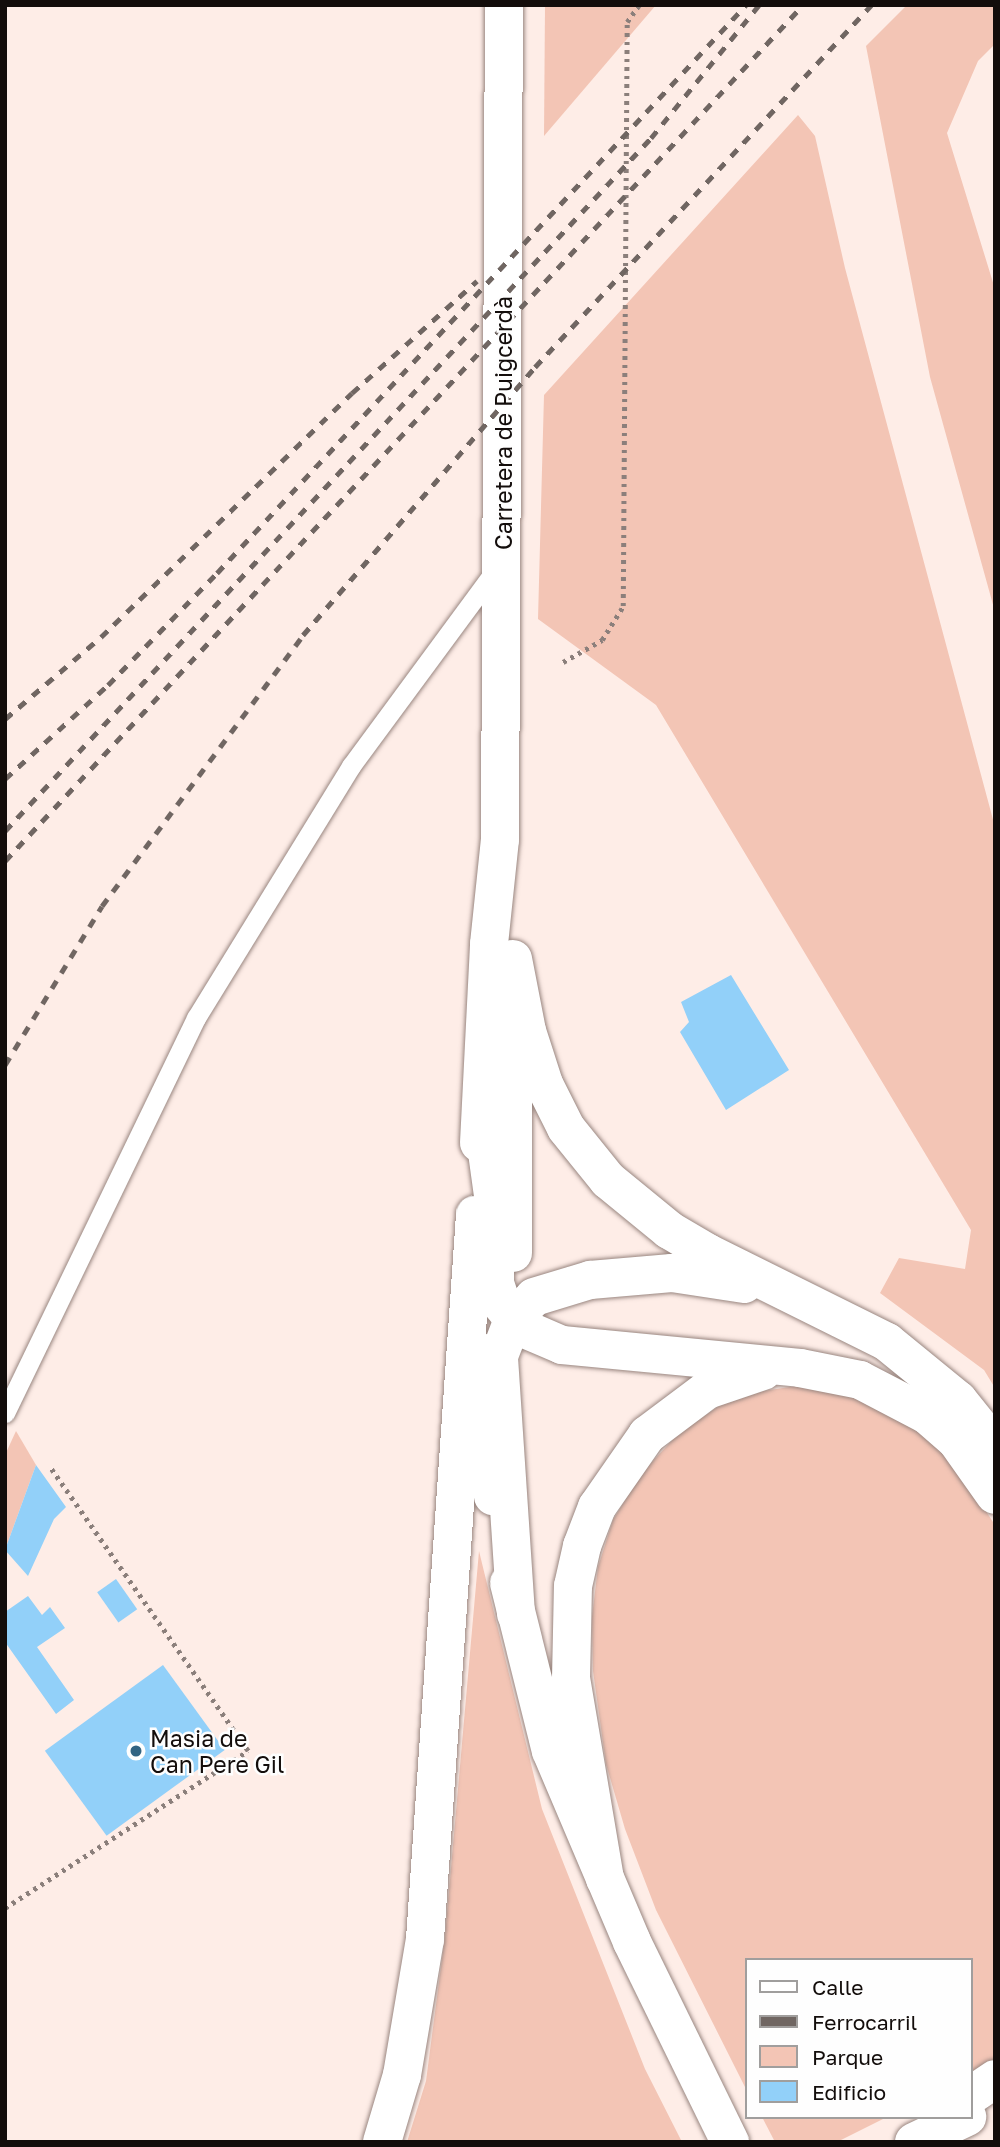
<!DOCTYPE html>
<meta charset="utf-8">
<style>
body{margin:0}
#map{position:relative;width:1000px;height:2147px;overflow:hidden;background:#feede7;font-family:"Golos Text",sans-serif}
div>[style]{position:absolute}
.green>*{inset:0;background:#f3c5b5}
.building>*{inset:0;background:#92d0f9;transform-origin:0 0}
.path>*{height:4.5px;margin-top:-2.25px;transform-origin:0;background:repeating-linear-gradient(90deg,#8b7f7b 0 3.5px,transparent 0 8.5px)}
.roads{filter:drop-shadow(0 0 2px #998680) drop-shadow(0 0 2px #998680)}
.service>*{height:19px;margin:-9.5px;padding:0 9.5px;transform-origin:9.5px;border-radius:9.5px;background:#fff}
.tertiary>*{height:38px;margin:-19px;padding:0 19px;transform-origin:19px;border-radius:19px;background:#fff}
.secondary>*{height:38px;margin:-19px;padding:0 19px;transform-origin:19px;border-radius:19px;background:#fff}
.trunk>*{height:38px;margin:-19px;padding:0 19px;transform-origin:19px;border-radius:19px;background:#fff}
.rail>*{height:5px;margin-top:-2.5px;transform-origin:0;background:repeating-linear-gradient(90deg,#706662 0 9px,transparent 0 18px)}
.dots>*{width:19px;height:19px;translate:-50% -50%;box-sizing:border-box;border:4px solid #fefefe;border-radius:50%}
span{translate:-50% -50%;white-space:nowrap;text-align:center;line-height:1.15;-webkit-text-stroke:5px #fefefe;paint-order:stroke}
.street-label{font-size:23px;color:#130d0b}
.poi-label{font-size:23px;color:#130d0b}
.left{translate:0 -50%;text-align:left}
.frame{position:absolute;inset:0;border:7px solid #130d0b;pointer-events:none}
.legend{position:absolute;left:745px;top:1958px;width:228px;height:161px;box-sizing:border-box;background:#fefefe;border:2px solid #a09e9d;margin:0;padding:9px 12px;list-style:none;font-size:21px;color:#130d0b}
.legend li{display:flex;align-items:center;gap:14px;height:35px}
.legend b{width:35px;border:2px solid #a09e9d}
</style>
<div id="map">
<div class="green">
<div style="clip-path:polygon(545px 5px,656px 5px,544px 136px)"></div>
<div style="clip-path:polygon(907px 5px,995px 5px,995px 44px,978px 61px,947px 133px,995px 289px,995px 612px,930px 377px,866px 46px)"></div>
<div style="clip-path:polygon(798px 115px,815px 136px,845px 268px,995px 827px,995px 1388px,984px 1370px,880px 1293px,899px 1258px,965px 1269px,971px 1230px,656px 705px,538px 619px,544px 395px)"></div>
<div style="clip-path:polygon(803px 1385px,848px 1391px,886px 1407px,949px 1455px,995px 1525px,995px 2059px,970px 2074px,970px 1960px,746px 1960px,746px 2089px,656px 1910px,625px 1829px,606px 1764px,593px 1671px,592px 1617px,598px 1567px,613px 1520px,641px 1474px,678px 1434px,719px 1406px,763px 1391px)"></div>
<div style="clip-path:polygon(16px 1431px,36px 1465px,5px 1550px,5px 1455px)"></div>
<div style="clip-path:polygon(479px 1551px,542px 1809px,645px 2069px,682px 2142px,407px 2142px,426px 2081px,445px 1936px)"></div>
<div style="clip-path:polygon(762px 2117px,887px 2117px,837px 2142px,775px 2142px)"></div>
</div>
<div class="building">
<div style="clip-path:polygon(731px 975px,789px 1070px,726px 1110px,680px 1032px,689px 1022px,681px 1002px)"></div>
<div style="clip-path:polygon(36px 1465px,66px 1507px,54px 1519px,28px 1576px,5px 1550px)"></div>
<div style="left:116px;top:1579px;width:37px;height:23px;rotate:55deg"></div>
<div style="clip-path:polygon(28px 1596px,42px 1615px,50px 1607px,65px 1628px,37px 1647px,74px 1700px,56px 1714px,5px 1642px,5px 1612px)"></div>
<div style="left:163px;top:1665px;width:105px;height:146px;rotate:54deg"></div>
</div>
<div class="path">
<div style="left:563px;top:662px;width:45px;rotate:-29.4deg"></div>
<div style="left:602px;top:640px;width:40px;rotate:-58deg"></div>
<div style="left:623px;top:606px;width:584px;rotate:-89.61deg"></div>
<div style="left:627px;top:22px;width:21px;rotate:-55deg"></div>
<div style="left:5px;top:1908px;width:289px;rotate:-32.9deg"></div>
<div style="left:248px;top:1751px;width:346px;rotate:-124.9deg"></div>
</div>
<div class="roads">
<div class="service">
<div style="left:5px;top:1413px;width:439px;rotate:-64.2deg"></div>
<div style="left:196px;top:1018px;width:296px;rotate:-58.4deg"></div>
<div style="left:351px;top:766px;width:245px;rotate:-53.6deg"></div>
</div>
<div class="tertiary">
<div style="left:513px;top:998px;width:255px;rotate:90deg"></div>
<div style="left:479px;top:1143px;width:199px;rotate:-87.1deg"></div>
<div style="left:489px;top:944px;width:105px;rotate:-84deg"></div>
<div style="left:478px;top:1351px;width:146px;rotate:84.1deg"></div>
<div style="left:509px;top:1583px;width:173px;rotate:76deg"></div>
<div style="left:551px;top:1751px;width:207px;rotate:67deg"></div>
<div style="left:632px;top:1942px;width:223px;rotate:63.9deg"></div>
</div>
<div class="secondary">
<div style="left:500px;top:840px;width:835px;rotate:-89.73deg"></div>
</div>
<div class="trunk">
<div style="left:513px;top:959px;width:73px;rotate:79deg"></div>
<div style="left:527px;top:1031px;width:56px;rotate:72.2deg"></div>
<div style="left:544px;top:1084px;width:49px;rotate:63.4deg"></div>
<div style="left:566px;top:1128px;width:67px;rotate:51.1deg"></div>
<div style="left:608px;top:1180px;width:79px;rotate:39.3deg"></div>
<div style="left:669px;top:1230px;width:45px;rotate:30.5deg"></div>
<div style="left:708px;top:1253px;width:200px;rotate:26.4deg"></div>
<div style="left:887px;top:1342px;width:92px;rotate:39.2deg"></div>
<div style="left:958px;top:1400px;width:59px;rotate:51.2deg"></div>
<div style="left:481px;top:1109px;width:102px;rotate:82.1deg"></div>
<div style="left:495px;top:1210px;width:73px;rotate:90deg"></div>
<div style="left:495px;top:1283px;width:23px;rotate:72deg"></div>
<div style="left:502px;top:1305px;width:28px;rotate:51deg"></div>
<div style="left:520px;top:1327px;width:46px;rotate:23.2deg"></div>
<div style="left:562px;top:1345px;width:239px;rotate:5.5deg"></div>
<div style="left:800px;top:1368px;width:61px;rotate:11.3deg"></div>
<div style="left:860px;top:1380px;width:76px;rotate:27.6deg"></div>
<div style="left:927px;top:1415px;width:38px;rotate:41deg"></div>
<div style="left:956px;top:1440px;width:67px;rotate:54.7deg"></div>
<div style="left:516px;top:1614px;width:259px;rotate:-93.8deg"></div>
<div style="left:499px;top:1356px;width:40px;rotate:-69deg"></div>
<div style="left:513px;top:1319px;width:30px;rotate:-46deg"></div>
<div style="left:534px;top:1297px;width:59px;rotate:-16.9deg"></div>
<div style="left:590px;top:1280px;width:82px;rotate:-4.9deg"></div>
<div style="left:672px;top:1273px;width:73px;rotate:8.7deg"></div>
<div style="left:605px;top:1879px;width:203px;rotate:-99.6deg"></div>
<div style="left:571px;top:1679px;width:93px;rotate:-88.8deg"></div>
<div style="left:573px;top:1586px;width:41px;rotate:-77.3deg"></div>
<div style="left:582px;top:1546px;width:42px;rotate:-69deg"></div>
<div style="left:597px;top:1507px;width:88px;rotate:-55.2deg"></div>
<div style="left:647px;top:1435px;width:75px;rotate:-36.9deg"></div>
<div style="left:707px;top:1390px;width:59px;rotate:-18.7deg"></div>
<div style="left:970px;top:2096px;width:30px;rotate:-34deg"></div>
<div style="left:382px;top:2142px;width:70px;rotate:-73.4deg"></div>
<div style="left:402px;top:2075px;width:138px;rotate:-80.4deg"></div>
<div style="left:425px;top:1939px;width:726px;rotate:-86.05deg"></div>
<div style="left:914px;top:2142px;width:59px;rotate:-25.3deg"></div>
</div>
</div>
<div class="rail">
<div style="left:5px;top:719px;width:126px;rotate:-40.5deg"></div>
<div style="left:101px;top:637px;width:350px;rotate:-44.2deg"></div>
<div style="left:352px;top:393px;width:168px;rotate:-41.9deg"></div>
<div style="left:5px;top:779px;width:139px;rotate:-42.4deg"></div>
<div style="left:108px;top:685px;width:156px;rotate:-45.8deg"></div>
<div style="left:217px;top:573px;width:776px;rotate:-47.04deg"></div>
<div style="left:5px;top:831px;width:947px;rotate:-47.01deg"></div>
<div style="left:651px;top:138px;width:171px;rotate:-50.9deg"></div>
<div style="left:5px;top:861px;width:1170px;rotate:-47.01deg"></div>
<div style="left:5px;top:1065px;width:186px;rotate:-58.6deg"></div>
<div style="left:102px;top:906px;width:337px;rotate:-53.4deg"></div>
<div style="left:303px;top:635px;width:354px;rotate:-49.1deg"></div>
<div style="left:535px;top:367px;width:494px;rotate:-47.1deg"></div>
</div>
<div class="dots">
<div style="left:136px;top:1751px;background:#326482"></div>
</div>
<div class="street-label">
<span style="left:503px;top:423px;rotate:-90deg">Carretera de Puigcerdà</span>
</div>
<div class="poi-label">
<span class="left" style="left:150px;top:1751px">Masia de<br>Can Pere Gil</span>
</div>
<div class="frame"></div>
<ul class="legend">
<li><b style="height:9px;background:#fff"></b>Calle</li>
<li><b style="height:9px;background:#706662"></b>Ferrocarril</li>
<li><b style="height:19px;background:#f3c5b5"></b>Parque</li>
<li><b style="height:19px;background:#92d0f9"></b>Edificio</li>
</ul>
</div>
